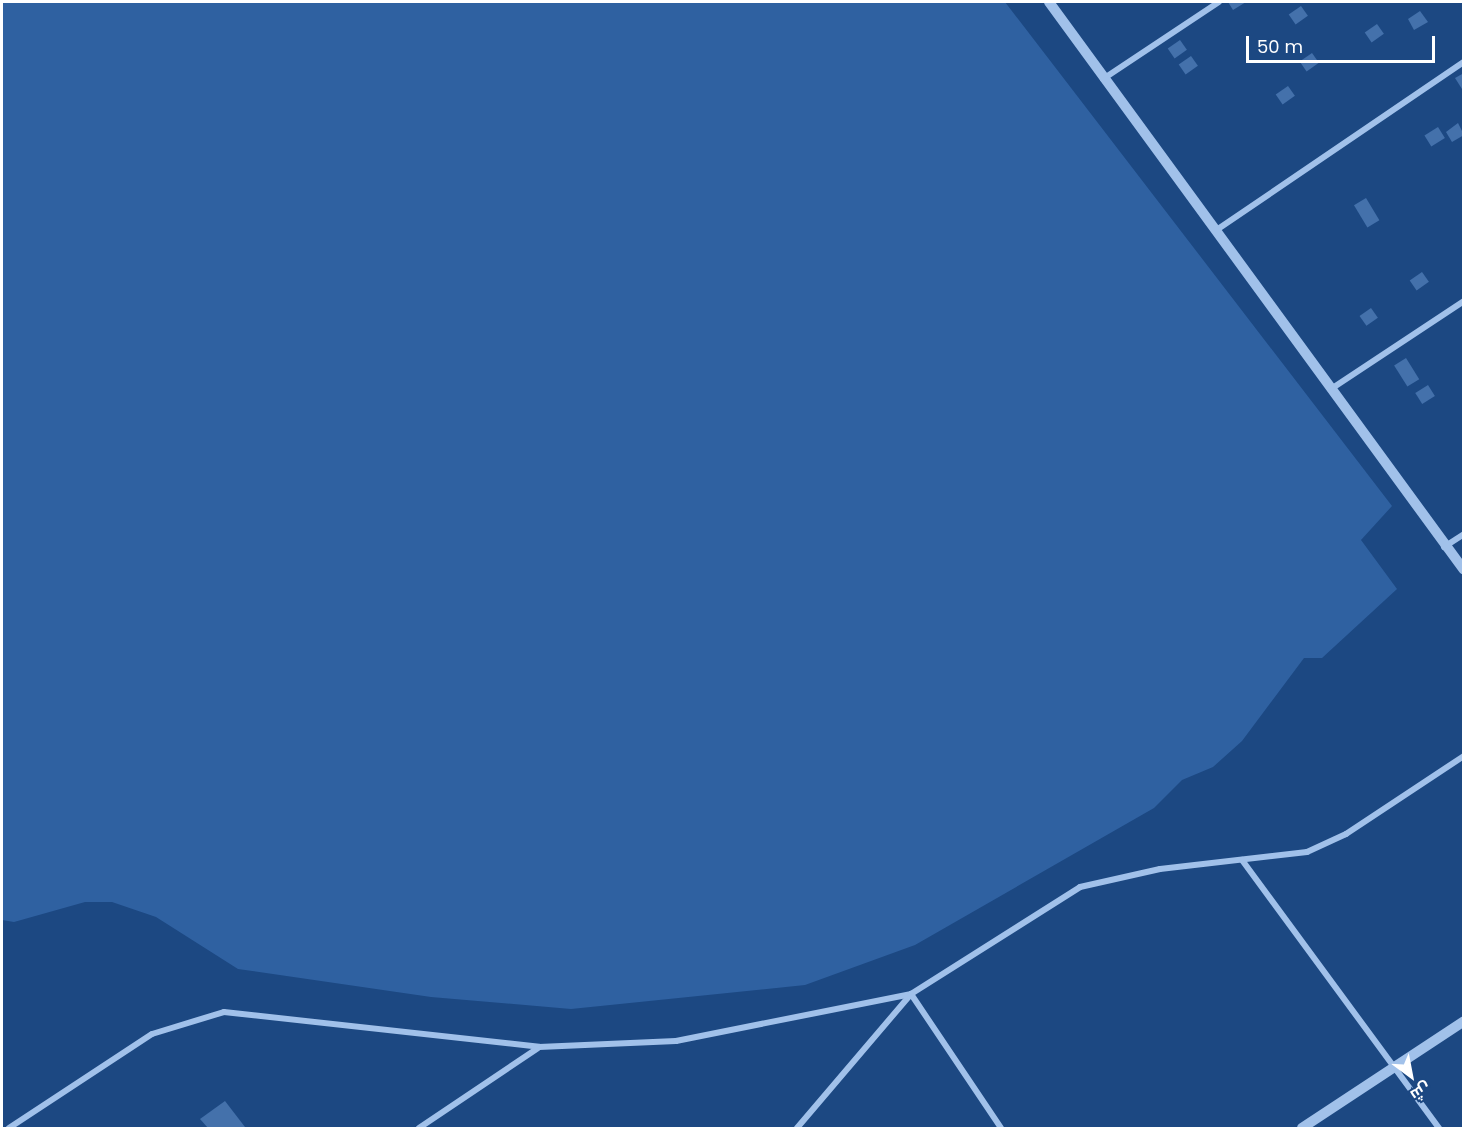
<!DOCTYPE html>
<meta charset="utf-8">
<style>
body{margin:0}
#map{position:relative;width:1465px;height:1130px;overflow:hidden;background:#1c4882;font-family:Poppins,Cairo,sans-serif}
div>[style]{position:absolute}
.green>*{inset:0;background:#2f61a1}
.building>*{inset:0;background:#4471ab;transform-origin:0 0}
.minor>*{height:6px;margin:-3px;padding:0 3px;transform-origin:3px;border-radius:3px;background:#a1c1ea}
.tertiary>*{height:10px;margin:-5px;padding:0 5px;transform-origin:5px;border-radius:5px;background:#a1c1ea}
span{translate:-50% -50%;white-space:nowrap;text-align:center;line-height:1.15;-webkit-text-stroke:4.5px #1c4882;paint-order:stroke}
.frame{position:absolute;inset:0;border:3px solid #fff;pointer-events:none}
.north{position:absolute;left:1381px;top:1046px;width:60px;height:60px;-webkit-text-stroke:4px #1c4882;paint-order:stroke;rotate:148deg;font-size:16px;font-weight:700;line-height:24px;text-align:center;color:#fff}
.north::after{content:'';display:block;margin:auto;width:21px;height:27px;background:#fff;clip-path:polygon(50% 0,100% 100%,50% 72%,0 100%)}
.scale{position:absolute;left:1246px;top:36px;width:189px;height:27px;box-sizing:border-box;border:3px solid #fff;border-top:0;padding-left:8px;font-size:18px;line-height:21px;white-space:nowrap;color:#fff;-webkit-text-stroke:4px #1c4882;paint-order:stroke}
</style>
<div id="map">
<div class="green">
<div style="clip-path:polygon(2px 2px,1005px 2px,1392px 506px,1361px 540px,1397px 589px,1322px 658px,1304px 658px,1242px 741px,1213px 767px,1182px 780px,1154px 808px,915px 945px,805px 985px,571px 1009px,431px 997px,238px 969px,156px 917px,112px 902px,85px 902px,14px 922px,2px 920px)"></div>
</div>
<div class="building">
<div style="clip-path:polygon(1228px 2px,1246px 2px,1233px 10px)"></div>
<div style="left:1301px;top:6px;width:12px;height:15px;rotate:55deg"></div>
<div style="clip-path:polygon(1420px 11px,1428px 22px,1414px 30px,1408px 19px)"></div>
<div style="left:1377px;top:24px;width:12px;height:15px;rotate:55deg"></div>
<div style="left:1180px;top:40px;width:12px;height:15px;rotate:55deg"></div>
<div style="left:1312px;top:53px;width:12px;height:15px;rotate:55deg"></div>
<div style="left:1191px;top:56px;width:12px;height:15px;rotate:55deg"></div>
<div style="clip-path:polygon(1464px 73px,1464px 88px,1462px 89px,1455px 78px)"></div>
<div style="left:1288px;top:86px;width:12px;height:15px;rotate:55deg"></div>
<div style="clip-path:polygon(1458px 123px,1464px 135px,1452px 142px,1446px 132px)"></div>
<div style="left:1438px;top:127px;width:13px;height:16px;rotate:58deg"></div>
<div style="left:1366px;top:198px;width:26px;height:14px;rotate:59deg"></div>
<div style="left:1422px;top:272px;width:12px;height:15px;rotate:55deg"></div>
<div style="left:1371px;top:308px;width:12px;height:14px;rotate:55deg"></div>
<div style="left:1406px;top:358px;width:25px;height:14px;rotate:58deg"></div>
<div style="left:1428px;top:385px;width:13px;height:15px;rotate:58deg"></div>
<div style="clip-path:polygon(225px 1101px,245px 1127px,243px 1128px,208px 1128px,200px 1119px)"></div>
</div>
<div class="minor">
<div style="left:1103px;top:79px;width:139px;rotate:-33.6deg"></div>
<div style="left:1215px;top:231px;width:301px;rotate:-34.2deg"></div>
<div style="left:1331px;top:389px;width:159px;rotate:-33.5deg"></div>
<div style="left:1444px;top:547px;width:24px;rotate:-33deg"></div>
<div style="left:1242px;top:860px;width:333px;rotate:53.7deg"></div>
<div style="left:9px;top:1128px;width:171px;rotate:-33.3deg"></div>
<div style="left:152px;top:1034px;width:75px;rotate:-17deg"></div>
<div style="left:224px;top:1012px;width:317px;rotate:6.3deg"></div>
<div style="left:539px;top:1047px;width:137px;rotate:-2.5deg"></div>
<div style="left:676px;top:1041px;width:240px;rotate:-11.3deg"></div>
<div style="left:911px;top:994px;width:161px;rotate:56.1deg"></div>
<div style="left:419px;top:1128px;width:143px;rotate:-33.9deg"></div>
<div style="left:797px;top:1128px;width:176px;rotate:-49.6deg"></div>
<div style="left:911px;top:994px;width:200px;rotate:-32.3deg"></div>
<div style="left:1080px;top:887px;width:82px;rotate:-12.7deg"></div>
<div style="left:1160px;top:869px;width:148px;rotate:-6.6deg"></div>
<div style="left:1307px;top:852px;width:43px;rotate:-24.8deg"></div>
<div style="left:1346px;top:834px;width:141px;rotate:-33.5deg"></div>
</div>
<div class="tertiary">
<div style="left:1049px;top:2px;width:703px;rotate:53.85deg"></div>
<div style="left:1302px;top:1128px;width:194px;rotate:-33.4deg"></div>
</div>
<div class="frame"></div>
<div class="north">ش</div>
<div class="scale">50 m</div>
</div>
